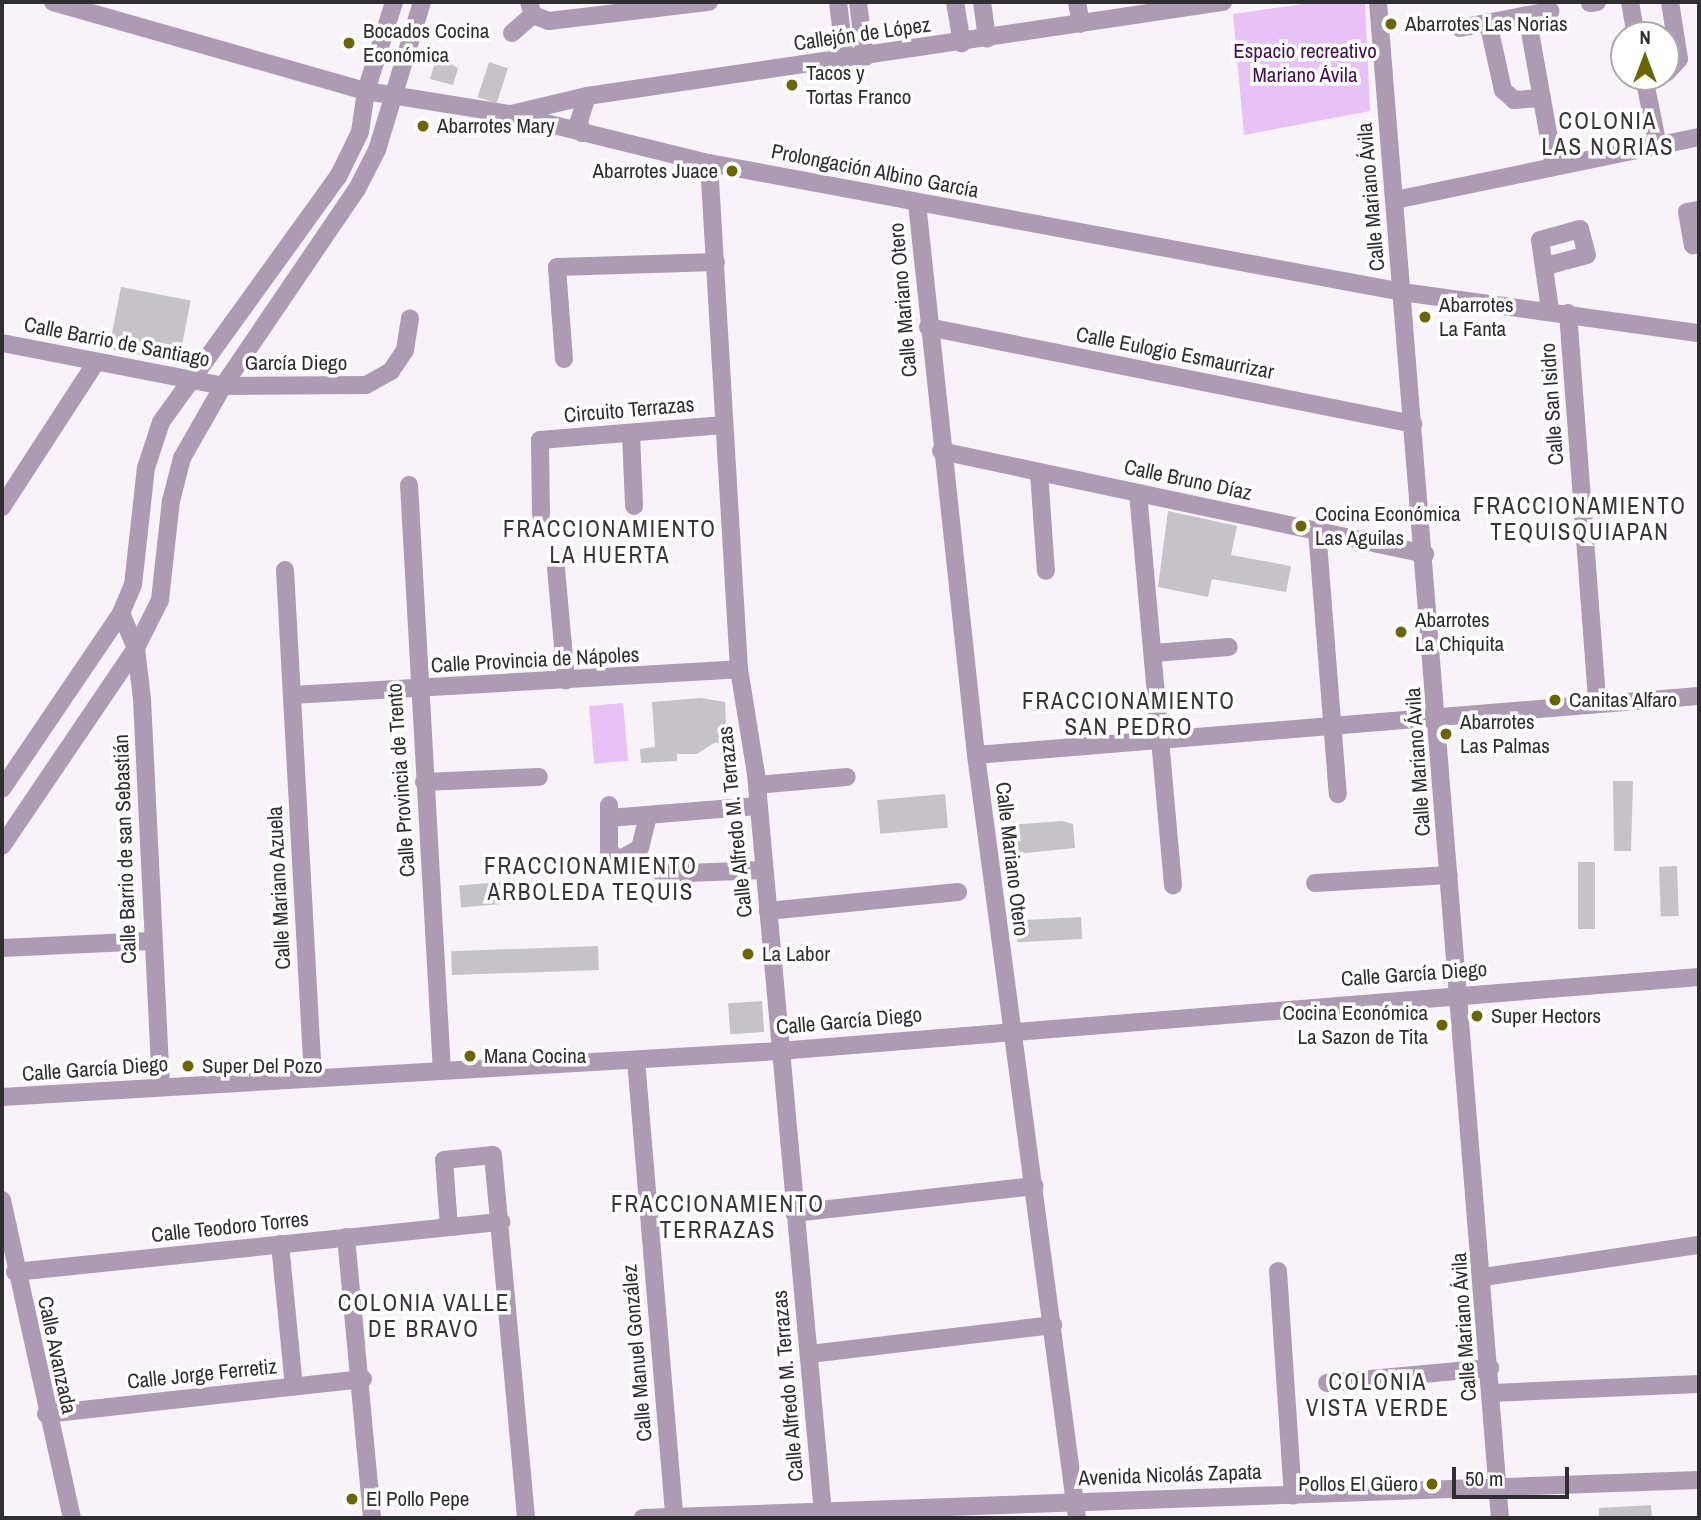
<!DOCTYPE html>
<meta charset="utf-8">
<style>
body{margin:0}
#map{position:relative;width:1701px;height:1520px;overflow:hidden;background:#f7f3f8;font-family:"Archivo Narrow",sans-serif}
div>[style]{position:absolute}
.green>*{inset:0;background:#e8c1f6;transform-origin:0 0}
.building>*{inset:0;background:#c6c3c8;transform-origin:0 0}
.minor>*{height:18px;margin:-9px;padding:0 9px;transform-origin:9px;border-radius:9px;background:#ad9bb3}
.tertiary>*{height:18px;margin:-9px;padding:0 9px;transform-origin:9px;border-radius:9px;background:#ad9bb3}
.dots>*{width:19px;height:19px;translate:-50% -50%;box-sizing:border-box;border:4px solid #fff;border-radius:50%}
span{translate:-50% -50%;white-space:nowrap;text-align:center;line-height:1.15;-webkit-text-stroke:7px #fff;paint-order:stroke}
.poi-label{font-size:21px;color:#2f2e30}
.left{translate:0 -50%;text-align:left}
.right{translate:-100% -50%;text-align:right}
.street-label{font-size:21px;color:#2f2e30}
.park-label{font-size:21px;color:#431152}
.neighbourhood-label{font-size:23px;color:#373538;letter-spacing:2px}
.frame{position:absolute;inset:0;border:4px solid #2f2e30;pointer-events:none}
.north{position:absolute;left:1610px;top:21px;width:70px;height:70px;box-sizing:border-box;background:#fff;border:2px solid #acabac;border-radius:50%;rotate:0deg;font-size:19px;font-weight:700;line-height:28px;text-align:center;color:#2f2e30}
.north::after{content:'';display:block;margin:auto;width:24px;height:32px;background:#6b6700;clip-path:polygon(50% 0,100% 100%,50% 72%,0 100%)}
.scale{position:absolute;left:1452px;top:1467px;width:117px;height:32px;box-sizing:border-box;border:4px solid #2f2e30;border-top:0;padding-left:9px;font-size:21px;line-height:24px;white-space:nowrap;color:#2f2e30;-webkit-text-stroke:5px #fff;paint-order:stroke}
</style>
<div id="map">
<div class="green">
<div style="clip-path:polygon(1317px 2px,1365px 2px,1370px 111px,1244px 135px,1233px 14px)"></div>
<div style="left:623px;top:703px;width:58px;height:34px;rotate:85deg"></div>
</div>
<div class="building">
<div style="clip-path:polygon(437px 55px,458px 68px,453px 85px,430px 79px)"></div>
<div style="left:489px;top:62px;width:20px;height:37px;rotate:18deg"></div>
<div style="left:121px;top:287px;width:71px;height:63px;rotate:11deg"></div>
<div style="clip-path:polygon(1168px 511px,1237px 526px,1231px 555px,1291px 566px,1286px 592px,1212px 579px,1208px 597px,1158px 587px)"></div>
<div style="clip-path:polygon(701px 698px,725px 702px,727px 742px,714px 743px,697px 754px,677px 754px,677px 761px,641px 763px,640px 749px,655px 747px,652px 702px)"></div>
<div style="clip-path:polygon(1613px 781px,1633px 781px,1631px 851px,1614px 851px)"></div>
<div style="left:945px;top:794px;width:34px;height:68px;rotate:85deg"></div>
<div style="clip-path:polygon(1062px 821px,1073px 824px,1075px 848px,1005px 855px,1003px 831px,1010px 825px)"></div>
<div style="left:1578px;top:862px;width:17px;height:67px"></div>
<div style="left:1677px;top:866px;width:50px;height:18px;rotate:88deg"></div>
<div style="left:512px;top:881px;width:22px;height:53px;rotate:85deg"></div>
<div style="left:1081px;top:917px;width:22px;height:65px;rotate:87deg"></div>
<div style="left:598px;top:946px;width:24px;height:147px;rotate:88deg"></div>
<div style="left:762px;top:1001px;width:31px;height:34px;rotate:86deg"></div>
<div style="clip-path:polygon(1651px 1505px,1652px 1518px,1599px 1518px,1599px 1508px)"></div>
</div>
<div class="minor">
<div style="left:53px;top:2px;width:325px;rotate:15.9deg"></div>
<div style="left:366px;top:91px;width:145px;rotate:9.1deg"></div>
<div style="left:509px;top:114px;width:206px;rotate:13.8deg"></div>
<div style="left:709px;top:163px;width:705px;rotate:10.54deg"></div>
<div style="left:1402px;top:292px;width:300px;rotate:7.9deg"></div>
<div style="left:529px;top:2px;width:14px;rotate:73deg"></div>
<div style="left:533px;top:15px;width:17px;rotate:21deg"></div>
<div style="left:549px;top:21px;width:161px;rotate:-6.8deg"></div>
<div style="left:838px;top:2px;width:58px;rotate:83.1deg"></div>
<div style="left:858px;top:2px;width:56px;rotate:82.9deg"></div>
<div style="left:955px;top:2px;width:42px;rotate:80.3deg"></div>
<div style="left:982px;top:2px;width:37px;rotate:82deg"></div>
<div style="left:1077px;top:2px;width:22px;rotate:80deg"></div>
<div style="left:1378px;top:2px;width:1521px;rotate:85.4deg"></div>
<div style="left:1630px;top:2px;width:34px;rotate:80deg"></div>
<div style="left:1590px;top:3px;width:7px;rotate:-8deg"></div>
<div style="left:1527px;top:15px;width:154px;rotate:79.9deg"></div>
<div style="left:1488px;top:22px;width:70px;rotate:77.6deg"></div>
<div style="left:1503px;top:90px;width:15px;rotate:42deg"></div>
<div style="left:1514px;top:100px;width:28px;rotate:-4deg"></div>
<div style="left:1460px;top:28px;width:92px;rotate:-10.7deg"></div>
<div style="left:512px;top:33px;width:28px;rotate:-41deg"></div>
<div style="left:1666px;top:73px;width:19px;rotate:-47deg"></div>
<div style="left:1679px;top:59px;width:58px;rotate:-99deg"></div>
<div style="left:1644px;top:77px;width:70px;rotate:78.5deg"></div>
<div style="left:511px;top:114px;width:78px;rotate:-13.3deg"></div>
<div style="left:587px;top:96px;width:643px;rotate:-8.41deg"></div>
<div style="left:582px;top:133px;width:12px;rotate:-104deg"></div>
<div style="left:579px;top:121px;width:26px;rotate:-72deg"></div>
<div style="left:709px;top:163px;width:507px;rotate:86.61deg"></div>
<div style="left:739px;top:669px;width:106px;rotate:80.8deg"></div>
<div style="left:756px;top:774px;width:742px;rotate:84.82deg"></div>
<div style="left:1395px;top:200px;width:310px;rotate:-11.7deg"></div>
<div style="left:917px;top:203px;width:555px;rotate:83.9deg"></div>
<div style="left:976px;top:755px;width:770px;rotate:82.46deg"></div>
<div style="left:1699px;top:210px;width:12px;rotate:171deg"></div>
<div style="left:1687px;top:212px;width:34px;rotate:80deg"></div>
<div style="left:1693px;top:245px;width:6px;rotate:-9deg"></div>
<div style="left:1546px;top:266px;width:42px;rotate:-15deg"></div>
<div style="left:1587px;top:255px;width:27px;rotate:-105deg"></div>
<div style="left:1580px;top:229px;width:41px;rotate:164.6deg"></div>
<div style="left:1540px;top:240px;width:70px;rotate:81.8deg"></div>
<div style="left:1568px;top:313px;width:390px;rotate:85.7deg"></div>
<div style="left:928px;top:327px;width:495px;rotate:11.3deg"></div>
<div style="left:2px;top:343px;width:225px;rotate:11deg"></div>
<div style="left:223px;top:386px;width:143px;rotate:-0.4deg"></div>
<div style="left:366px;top:385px;width:29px;rotate:-29deg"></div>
<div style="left:391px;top:371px;width:25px;rotate:-56deg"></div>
<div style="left:405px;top:350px;width:32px;rotate:-81deg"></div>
<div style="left:564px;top:359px;width:92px;rotate:-94.4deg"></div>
<div style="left:557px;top:267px;width:159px;rotate:-1.8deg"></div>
<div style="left:631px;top:433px;width:73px;rotate:87.6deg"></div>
<div style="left:941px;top:451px;width:495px;rotate:12deg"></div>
<div style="left:1039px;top:472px;width:99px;rotate:86deg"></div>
<div style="left:409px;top:485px;width:587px;rotate:86.78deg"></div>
<div style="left:1138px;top:493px;width:394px;rotate:84.9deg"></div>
<div style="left:2px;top:507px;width:173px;rotate:-57deg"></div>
<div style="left:541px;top:514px;width:74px;rotate:-90.8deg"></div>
<div style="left:540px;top:440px;width:184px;rotate:-4.7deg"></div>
<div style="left:1317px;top:530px;width:265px;rotate:85.5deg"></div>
<div style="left:556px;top:568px;width:113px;rotate:84.9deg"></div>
<div style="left:285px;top:570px;width:509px;rotate:86.85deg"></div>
<div style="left:121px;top:613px;width:38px;rotate:67deg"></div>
<div style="left:136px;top:648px;width:51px;rotate:83.3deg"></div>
<div style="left:142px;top:699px;width:388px;rotate:87.2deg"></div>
<div style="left:1154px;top:653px;width:75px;rotate:-4.6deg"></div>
<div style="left:292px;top:695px;width:448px;rotate:-3.3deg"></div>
<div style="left:976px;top:755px;width:725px;rotate:-4.67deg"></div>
<div style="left:424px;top:782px;width:115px;rotate:-2.5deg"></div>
<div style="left:757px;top:785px;width:90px;rotate:-5.1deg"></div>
<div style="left:2px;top:789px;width:212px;rotate:-55.9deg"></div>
<div style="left:121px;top:613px;width:30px;rotate:-67deg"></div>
<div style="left:133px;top:585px;width:118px;rotate:-83.7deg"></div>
<div style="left:146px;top:468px;width:48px;rotate:-71.9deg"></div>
<div style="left:161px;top:422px;width:302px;rotate:-54.2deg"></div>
<div style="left:338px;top:177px;width:50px;rotate:-63.9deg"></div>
<div style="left:360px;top:132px;width:41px;rotate:-81.7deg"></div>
<div style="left:366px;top:91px;width:93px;rotate:-72.5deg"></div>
<div style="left:609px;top:805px;width:46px;rotate:90deg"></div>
<div style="left:609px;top:851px;width:13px;rotate:42deg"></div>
<div style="left:619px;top:860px;width:24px;rotate:-30deg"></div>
<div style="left:640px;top:848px;width:32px;rotate:-76deg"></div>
<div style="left:609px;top:818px;width:149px;rotate:-4.6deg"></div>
<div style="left:2px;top:846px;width:239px;rotate:-55.9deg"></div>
<div style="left:136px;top:648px;width:54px;rotate:-63.4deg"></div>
<div style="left:160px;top:600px;width:100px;rotate:-83.7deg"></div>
<div style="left:171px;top:501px;width:44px;rotate:-75.7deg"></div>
<div style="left:182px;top:458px;width:83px;rotate:-60.3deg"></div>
<div style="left:223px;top:386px;width:238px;rotate:-55.8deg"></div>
<div style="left:357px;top:189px;width:44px;rotate:-62.9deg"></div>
<div style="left:377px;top:150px;width:155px;rotate:-73.1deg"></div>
<div style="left:662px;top:874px;width:102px;rotate:-2.2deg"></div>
<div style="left:1315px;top:883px;width:134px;rotate:-3.4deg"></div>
<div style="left:768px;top:911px;width:191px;rotate:-5.7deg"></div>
<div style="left:2px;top:948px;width:149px;rotate:-2.7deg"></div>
<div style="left:636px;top:1060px;width:459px;rotate:85.2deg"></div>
<div style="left:2px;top:1200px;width:326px;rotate:77.6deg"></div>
<div style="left:794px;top:1213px;width:242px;rotate:-6.4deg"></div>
<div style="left:449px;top:1227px;width:67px;rotate:-94.3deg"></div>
<div style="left:444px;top:1160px;width:49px;rotate:-5.8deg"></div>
<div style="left:493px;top:1155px;width:364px;rotate:84.8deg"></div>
<div style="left:346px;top:1237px;width:282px;rotate:84.7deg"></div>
<div style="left:280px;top:1244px;width:143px;rotate:84.4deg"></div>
<div style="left:1278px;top:1271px;width:225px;rotate:86.2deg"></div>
<div style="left:15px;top:1272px;width:489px;rotate:-5.9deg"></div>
<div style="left:1484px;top:1277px;width:217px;rotate:-8.5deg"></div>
<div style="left:810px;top:1354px;width:245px;rotate:-6.8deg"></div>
<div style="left:1327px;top:1383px;width:164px;rotate:-5.3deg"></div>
<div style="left:1492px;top:1393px;width:207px;rotate:-2.5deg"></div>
<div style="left:46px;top:1414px;width:319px;rotate:-6.3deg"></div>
</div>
<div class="tertiary">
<div style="left:2px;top:1097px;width:778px;rotate:-3.39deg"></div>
<div style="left:779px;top:1051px;width:923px;rotate:-4.6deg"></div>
<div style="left:643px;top:1518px;width:1057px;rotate:-2.06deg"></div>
</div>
<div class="dots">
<div style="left:1391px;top:24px;background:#6b6700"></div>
<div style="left:349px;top:43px;background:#6b6700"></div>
<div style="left:792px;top:85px;background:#6b6700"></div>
<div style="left:423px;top:126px;background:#6b6700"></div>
<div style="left:732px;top:171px;background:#6b6700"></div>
<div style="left:1425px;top:317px;background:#6b6700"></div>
<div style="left:1301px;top:526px;background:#6b6700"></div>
<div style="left:1401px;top:632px;background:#6b6700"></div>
<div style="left:1555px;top:700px;background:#6b6700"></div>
<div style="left:1446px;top:734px;background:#6b6700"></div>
<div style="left:748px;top:954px;background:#6b6700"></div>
<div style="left:1477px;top:1016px;background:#6b6700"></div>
<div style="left:1442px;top:1025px;background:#6b6700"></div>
<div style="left:470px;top:1056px;background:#6b6700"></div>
<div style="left:188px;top:1066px;background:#6b6700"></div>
<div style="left:1432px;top:1484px;background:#6b6700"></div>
<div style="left:352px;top:1499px;background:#6b6700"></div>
</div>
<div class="poi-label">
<span class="left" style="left:1405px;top:24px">Abarrotes Las Norias</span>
<span class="left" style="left:363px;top:43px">Bocados Cocina<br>Económica</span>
<span class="left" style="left:806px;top:85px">Tacos y<br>Tortas Franco</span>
<span class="left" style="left:437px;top:126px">Abarrotes Mary</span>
<span class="right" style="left:718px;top:171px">Abarrotes Juace</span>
<span class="left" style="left:1439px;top:317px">Abarrotes<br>La Fanta</span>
<span class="left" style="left:1315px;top:526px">Cocina Económica<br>Las Aguilas</span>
<span class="left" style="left:1415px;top:632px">Abarrotes<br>La Chiquita</span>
<span class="left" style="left:1569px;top:700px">Canitas Alfaro</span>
<span class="left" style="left:1460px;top:734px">Abarrotes<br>Las Palmas</span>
<span class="left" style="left:762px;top:954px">La Labor</span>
<span class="right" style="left:1428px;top:1025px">Cocina Económica<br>La Sazon de Tita</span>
<span class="left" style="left:1491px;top:1016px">Super Hectors</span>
<span class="left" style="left:484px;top:1056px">Mana Cocina</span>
<span class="left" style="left:202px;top:1066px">Super Del Pozo</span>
<span class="right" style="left:1418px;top:1484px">Pollos El Güero</span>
<span class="left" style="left:366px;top:1499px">El Pollo Pepe</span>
</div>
<div class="street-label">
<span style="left:862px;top:34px;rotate:-8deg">Callejón de López</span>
<span style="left:875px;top:171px;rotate:11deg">Prolongación Albino García</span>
<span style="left:1371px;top:197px;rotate:-95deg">Calle Mariano Ávila</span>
<span style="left:903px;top:300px;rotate:-95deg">Calle Mariano Otero</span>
<span style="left:117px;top:342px;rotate:11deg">Calle Barrio de Santiago</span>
<span style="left:1175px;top:353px;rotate:11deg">Calle Eulogio Esmaurrizar</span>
<span style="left:296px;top:363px">García Diego</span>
<span style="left:1552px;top:404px;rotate:-94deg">Calle San Isidro</span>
<span style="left:629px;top:410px;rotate:-5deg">Circuito Terrazas</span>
<span style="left:1188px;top:480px;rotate:12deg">Calle Bruno Díaz</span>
<span style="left:535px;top:660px;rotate:-3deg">Calle Provincia de Nápoles</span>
<span style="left:1418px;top:762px;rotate:-94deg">Calle Mariano Ávila</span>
<span style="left:401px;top:780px;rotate:-94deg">Calle Provincia de Trento</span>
<span style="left:735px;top:822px;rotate:-96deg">Calle Alfredo M. Terrazas</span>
<span style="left:125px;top:849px;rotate:-92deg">Calle Barrio de san Sebastián</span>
<span style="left:1012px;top:859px;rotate:83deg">Calle Mariano Otero</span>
<span style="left:279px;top:888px;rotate:-93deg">Calle Mariano Azuela</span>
<span style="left:1414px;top:974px;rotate:-4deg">Calle García Diego</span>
<span style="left:849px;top:1021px;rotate:-5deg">Calle García Diego</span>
<span style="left:95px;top:1069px;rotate:-4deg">Calle García Diego</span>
<span style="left:230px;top:1227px;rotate:-6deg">Calle Teodoro Torres</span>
<span style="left:1464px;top:1327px;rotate:-94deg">Calle Mariano Ávila</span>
<span style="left:637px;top:1353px;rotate:-95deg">Calle Manuel González</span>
<span style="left:57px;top:1355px;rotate:78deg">Calle Avanzada</span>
<span style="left:202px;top:1374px;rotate:-6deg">Calle Jorge Ferretiz</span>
<span style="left:788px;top:1386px;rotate:-95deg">Calle Alfredo M. Terrazas</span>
<span style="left:1170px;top:1475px;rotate:-2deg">Avenida Nicolás Zapata</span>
</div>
<div class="park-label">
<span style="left:1305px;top:63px">Espacio recreativo<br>Mariano Ávila</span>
</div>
<div class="neighbourhood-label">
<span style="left:1608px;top:134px">COLONIA<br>LAS NORIAS</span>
<span style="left:1580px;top:519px">FRACCIONAMIENTO<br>TEQUISQUIAPAN</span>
<span style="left:610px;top:542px">FRACCIONAMIENTO<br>LA HUERTA</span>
<span style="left:1129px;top:714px">FRACCIONAMIENTO<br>SAN PEDRO</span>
<span style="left:591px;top:879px">FRACCIONAMIENTO<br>ARBOLEDA TEQUIS</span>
<span style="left:718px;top:1217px">FRACCIONAMIENTO<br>TERRAZAS</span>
<span style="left:424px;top:1316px">COLONIA VALLE<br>DE BRAVO</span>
<span style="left:1378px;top:1395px">COLONIA<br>VISTA VERDE</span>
</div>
<div class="frame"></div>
<div class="north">N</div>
<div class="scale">50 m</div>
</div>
